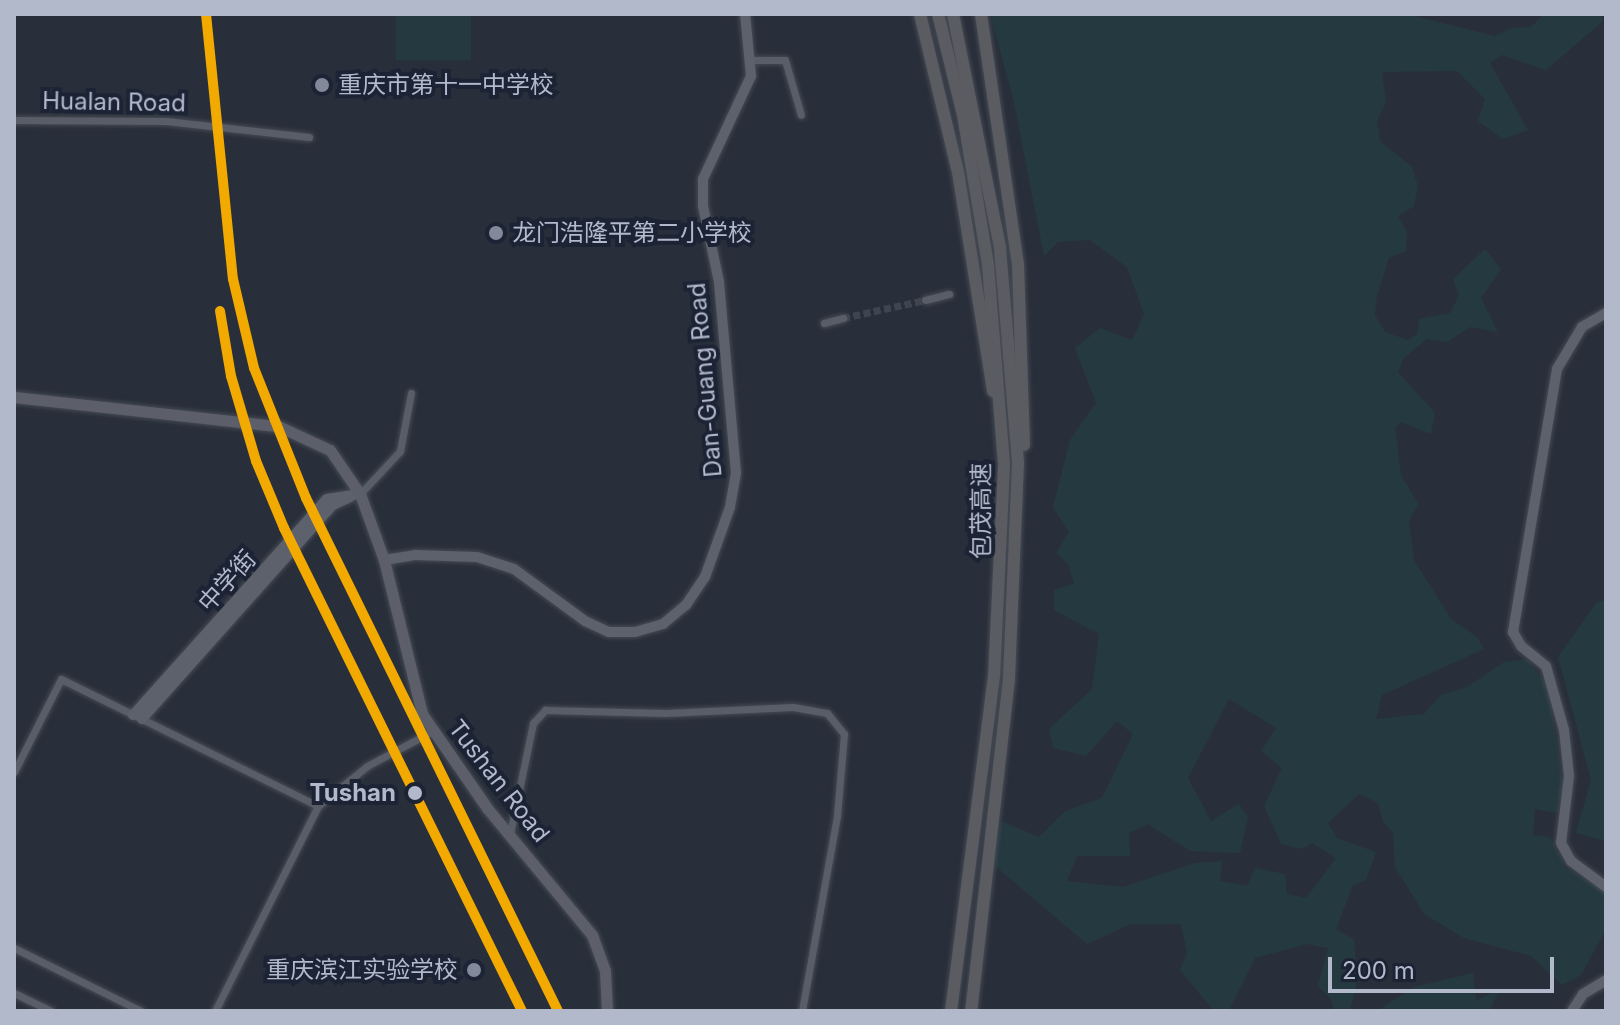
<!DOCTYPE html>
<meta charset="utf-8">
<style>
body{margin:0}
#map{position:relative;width:1620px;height:1025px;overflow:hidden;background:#292f3a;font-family:Inter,"Noto Sans SC",sans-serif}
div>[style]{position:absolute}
.green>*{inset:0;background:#253941;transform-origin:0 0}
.street-tunnel>*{height:7px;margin-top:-3.5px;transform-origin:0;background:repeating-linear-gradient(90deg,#3e4450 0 7px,transparent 0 10.5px)}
.roads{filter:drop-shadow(0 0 2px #454a53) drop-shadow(0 0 2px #454a53)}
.street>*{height:7px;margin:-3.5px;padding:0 3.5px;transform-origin:3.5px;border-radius:3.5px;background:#595d67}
.secondary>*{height:10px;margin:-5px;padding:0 5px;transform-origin:5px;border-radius:5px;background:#5d616c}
.primary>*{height:11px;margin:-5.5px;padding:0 5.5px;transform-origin:5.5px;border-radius:5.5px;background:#5c5f69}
.highway>*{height:12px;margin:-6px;padding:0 6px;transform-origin:6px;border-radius:6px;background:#5a5c61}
.metro-1>*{height:10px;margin:-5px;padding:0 5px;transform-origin:5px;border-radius:5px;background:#f2a900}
.dots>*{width:22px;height:22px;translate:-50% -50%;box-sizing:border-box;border:4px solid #1b2335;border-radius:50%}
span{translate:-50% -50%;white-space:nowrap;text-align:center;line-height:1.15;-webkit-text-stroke:8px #1b2335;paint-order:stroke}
.poi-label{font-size:24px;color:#b2b9cb}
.left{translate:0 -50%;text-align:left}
.right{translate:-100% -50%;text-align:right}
.street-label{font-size:24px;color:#b2b9cb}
.stop-label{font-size:24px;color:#b2b9cb;font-weight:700}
.frame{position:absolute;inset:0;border:16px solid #b2b9cb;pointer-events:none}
.scale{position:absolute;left:1328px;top:957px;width:226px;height:36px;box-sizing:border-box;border:4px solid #b2b9cb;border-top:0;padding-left:10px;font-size:24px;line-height:28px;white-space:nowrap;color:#b2b9cb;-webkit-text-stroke:6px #1b2335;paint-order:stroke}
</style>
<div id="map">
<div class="green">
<div style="left:396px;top:14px;width:75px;height:46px"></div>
<div style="clip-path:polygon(evenodd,990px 14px,1406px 14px,1495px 36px,1512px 28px,1531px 27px,1544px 14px,1601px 14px,1603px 21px,1546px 70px,1502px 55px,1490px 63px,1528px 130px,1503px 139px,1478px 121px,1485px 99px,1457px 71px,1382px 72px,1386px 102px,1377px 121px,1380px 141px,1412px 167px,1418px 186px,1414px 206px,1398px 216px,1407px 232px,1406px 251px,1389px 258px,1377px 296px,1375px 315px,1385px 332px,1408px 340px,1417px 334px,1419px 319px,1450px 313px,1459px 295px,1453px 279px,1485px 249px,1501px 269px,1481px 298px,1498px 332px,1470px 327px,1447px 342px,1427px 339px,1404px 358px,1398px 372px,1435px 413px,1431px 434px,1401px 422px,1395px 428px,1401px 475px,1418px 504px,1409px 521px,1414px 560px,1451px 619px,1477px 637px,1484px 649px,1382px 695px,1376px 719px,1424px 714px,1441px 695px,1467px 687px,1504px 662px,1528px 659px,1549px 688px,1563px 787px,1556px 813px,1535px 809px,1533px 835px,1550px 837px,1565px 867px,1606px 892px,1606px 929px,1581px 975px,1562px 985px,1531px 956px,1464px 938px,1424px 914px,1395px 867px,1393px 833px,1383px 821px,1378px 803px,1359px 794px,1328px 823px,1337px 838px,1376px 852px,1366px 880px,1353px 885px,1336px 929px,1354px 939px,1357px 981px,1350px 1011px,1334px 1011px,1331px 999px,1318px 986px,1328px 948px,1306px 944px,1255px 958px,1229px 1011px,1214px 1011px,1180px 970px,1187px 953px,1181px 924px,1131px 924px,1087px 944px,994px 865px,1001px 821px,1039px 837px,1065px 811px,1102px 798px,1133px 734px,1117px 721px,1086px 756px,1053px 748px,1049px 729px,1092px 689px,1099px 634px,1054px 610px,1054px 590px,1074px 584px,1068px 564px,1056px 553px,1069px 532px,1053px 507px,1070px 440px,1096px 403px,1075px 348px,1100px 328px,1132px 340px,1144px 314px,1127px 267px,1090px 240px,1058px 242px,1044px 256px,1014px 102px,990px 14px,1229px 699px,1276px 728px,1261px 751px,1282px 768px,1264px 806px,1281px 844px,1302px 849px,1312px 843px,1336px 858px,1306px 898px,1287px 894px,1285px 874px,1255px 868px,1247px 886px,1220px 881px,1222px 861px,1195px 863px,1123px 887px,1067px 881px,1077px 856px,1130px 856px,1129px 833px,1148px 824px,1190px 851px,1240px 853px,1248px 817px,1239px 804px,1211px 821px,1188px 778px,1229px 699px)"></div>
<div style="clip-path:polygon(1606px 600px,1606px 841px,1576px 833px,1591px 780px,1558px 657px,1597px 602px)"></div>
<div style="clip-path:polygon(1473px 973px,1476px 1001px,1501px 988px,1489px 1011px,1377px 1011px,1414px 987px)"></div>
</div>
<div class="street-tunnel">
<div style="left:843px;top:318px;width:84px;rotate:-12.4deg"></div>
</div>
<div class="roads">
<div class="street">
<div style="left:751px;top:60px;width:34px"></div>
<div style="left:785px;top:60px;width:57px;rotate:73.8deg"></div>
<div style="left:14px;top:120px;width:152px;rotate:0.4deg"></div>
<div style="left:166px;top:121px;width:144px;rotate:6.4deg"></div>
<div style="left:925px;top:300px;width:25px;rotate:-14deg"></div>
<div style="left:824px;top:323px;width:20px;rotate:-15deg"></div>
<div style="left:360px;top:494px;width:59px;rotate:-47.1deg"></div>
<div style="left:400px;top:451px;width:59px;rotate:-79.3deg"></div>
<div style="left:14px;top:772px;width:104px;rotate:-63.2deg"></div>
<div style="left:61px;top:679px;width:287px;rotate:26.3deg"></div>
<div style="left:318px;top:806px;width:229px;rotate:116.7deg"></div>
<div style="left:318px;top:806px;width:63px;rotate:-39.2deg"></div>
<div style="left:367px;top:766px;width:72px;rotate:-28deg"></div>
<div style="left:510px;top:834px;width:113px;rotate:-78.3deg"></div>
<div style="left:533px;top:723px;width:18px;rotate:-47deg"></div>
<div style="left:545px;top:710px;width:121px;rotate:1.4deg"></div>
<div style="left:666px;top:713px;width:127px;rotate:-2.7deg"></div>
<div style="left:793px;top:707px;width:35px;rotate:10deg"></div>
<div style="left:827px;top:713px;width:27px;rotate:51deg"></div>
<div style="left:844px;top:734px;width:82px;rotate:94.9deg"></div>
<div style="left:837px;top:816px;width:198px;rotate:100.2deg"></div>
<div style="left:14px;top:948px;width:142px;rotate:26.4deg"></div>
<div style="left:14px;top:993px;width:41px;rotate:25.9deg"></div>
</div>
<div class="secondary">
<div style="left:1606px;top:313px;width:28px;rotate:150deg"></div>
<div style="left:1582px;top:327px;width:49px;rotate:120.8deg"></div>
<div style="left:1557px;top:369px;width:267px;rotate:99.5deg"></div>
<div style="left:1513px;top:632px;width:16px;rotate:60deg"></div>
<div style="left:1521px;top:646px;width:32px;rotate:39deg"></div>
<div style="left:1546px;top:666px;width:66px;rotate:74.3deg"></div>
<div style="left:1564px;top:730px;width:46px;rotate:83.8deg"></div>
<div style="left:1569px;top:776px;width:67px;rotate:96.8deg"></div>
<div style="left:1561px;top:843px;width:21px;rotate:61deg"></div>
<div style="left:1571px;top:861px;width:44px;rotate:36.6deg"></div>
<div style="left:384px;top:560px;width:31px;rotate:-9deg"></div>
<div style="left:415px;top:555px;width:62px;rotate:1.8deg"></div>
<div style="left:477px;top:557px;width:39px;rotate:18deg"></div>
<div style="left:514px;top:569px;width:88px;rotate:36.2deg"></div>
<div style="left:585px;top:621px;width:26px;rotate:25deg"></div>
<div style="left:609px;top:632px;width:26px"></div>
<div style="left:635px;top:632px;width:29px;rotate:-16deg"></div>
<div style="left:663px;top:624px;width:30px;rotate:-40deg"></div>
<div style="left:686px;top:605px;width:34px;rotate:-56deg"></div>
<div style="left:705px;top:577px;width:74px;rotate:-70.3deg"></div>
<div style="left:730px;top:507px;width:35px;rotate:-80deg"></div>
<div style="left:736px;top:473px;width:192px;rotate:-95.1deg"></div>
<div style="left:719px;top:282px;width:78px;rotate:-101.9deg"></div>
<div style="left:703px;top:206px;width:27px;rotate:-90deg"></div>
<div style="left:703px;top:179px;width:114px;rotate:-65deg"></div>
<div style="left:751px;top:76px;width:62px;rotate:-95.5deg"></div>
<div style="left:133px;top:715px;width:290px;rotate:-48.1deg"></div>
<div style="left:327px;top:499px;width:33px;rotate:-9deg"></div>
<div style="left:142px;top:719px;width:287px;rotate:-48.3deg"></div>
<div style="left:333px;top:505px;width:19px;rotate:-25deg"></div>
<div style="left:1572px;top:1011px;width:20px;rotate:-57deg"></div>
<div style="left:1583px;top:994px;width:27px;rotate:-31deg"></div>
</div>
<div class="primary">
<div style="left:14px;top:397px;width:266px;rotate:6.3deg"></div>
<div style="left:278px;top:426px;width:57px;rotate:24.8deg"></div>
<div style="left:330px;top:450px;width:53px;rotate:55.7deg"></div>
<div style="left:360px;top:494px;width:70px;rotate:70deg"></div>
<div style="left:384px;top:560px;width:159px;rotate:76.1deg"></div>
<div style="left:422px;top:714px;width:114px;rotate:55.3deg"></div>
<div style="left:487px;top:808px;width:165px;rotate:50.4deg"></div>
<div style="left:592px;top:935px;width:38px;rotate:70deg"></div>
<div style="left:605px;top:971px;width:40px;rotate:87.1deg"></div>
</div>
<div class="highway">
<div style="left:920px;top:14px;width:163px;rotate:76.5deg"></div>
<div style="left:958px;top:172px;width:222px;rotate:80.9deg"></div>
<div style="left:938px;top:14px;width:104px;rotate:76.1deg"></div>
<div style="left:963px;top:115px;width:152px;rotate:80.5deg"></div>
<div style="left:988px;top:265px;width:202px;rotate:85.4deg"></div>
<div style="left:1004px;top:466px;width:210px;rotate:92.7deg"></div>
<div style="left:994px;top:676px;width:338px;rotate:97.3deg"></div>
<div style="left:953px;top:14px;width:239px;rotate:78.6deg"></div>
<div style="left:1000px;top:248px;width:216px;rotate:85.2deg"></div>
<div style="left:1018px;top:463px;width:216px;rotate:92.4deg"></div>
<div style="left:1009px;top:679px;width:334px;rotate:96.5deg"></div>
<div style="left:981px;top:14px;width:253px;rotate:81.6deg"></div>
<div style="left:1018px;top:264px;width:181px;rotate:88.1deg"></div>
</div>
</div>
<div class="metro-1">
<div style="left:206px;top:14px;width:266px;rotate:84.2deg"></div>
<div style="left:233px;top:279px;width:91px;rotate:76.7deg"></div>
<div style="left:254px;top:368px;width:140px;rotate:68.2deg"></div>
<div style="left:306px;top:498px;width:572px;rotate:63.84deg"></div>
<div style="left:220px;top:311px;width:66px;rotate:80.4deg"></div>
<div style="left:231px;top:376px;width:89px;rotate:73.6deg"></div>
<div style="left:256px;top:461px;width:73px;rotate:67.3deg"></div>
<div style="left:284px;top:528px;width:538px;rotate:63.77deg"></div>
</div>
<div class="dots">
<div style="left:322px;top:85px;background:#828998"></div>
<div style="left:496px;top:233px;background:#828998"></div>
<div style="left:415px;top:793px;background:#b2b9cb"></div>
<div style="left:474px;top:970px;background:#828998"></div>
</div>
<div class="poi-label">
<span class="left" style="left:338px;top:85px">重庆市第十一中学校</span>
<span class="left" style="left:512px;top:233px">龙门浩隆平第二小学校</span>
<span class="right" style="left:458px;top:970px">重庆滨江实验学校</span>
</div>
<div class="street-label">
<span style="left:114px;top:102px;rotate:1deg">Hualan Road</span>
<span style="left:705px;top:380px;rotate:-95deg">Dan-Guang Road</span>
<span style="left:981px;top:511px;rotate:-90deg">包茂高速</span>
<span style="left:227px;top:581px;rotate:-48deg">中学街</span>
<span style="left:499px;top:781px;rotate:52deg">Tushan Road</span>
</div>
<div class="stop-label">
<span class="right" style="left:396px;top:793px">Tushan</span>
</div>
<div class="frame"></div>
<div class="scale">200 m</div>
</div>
